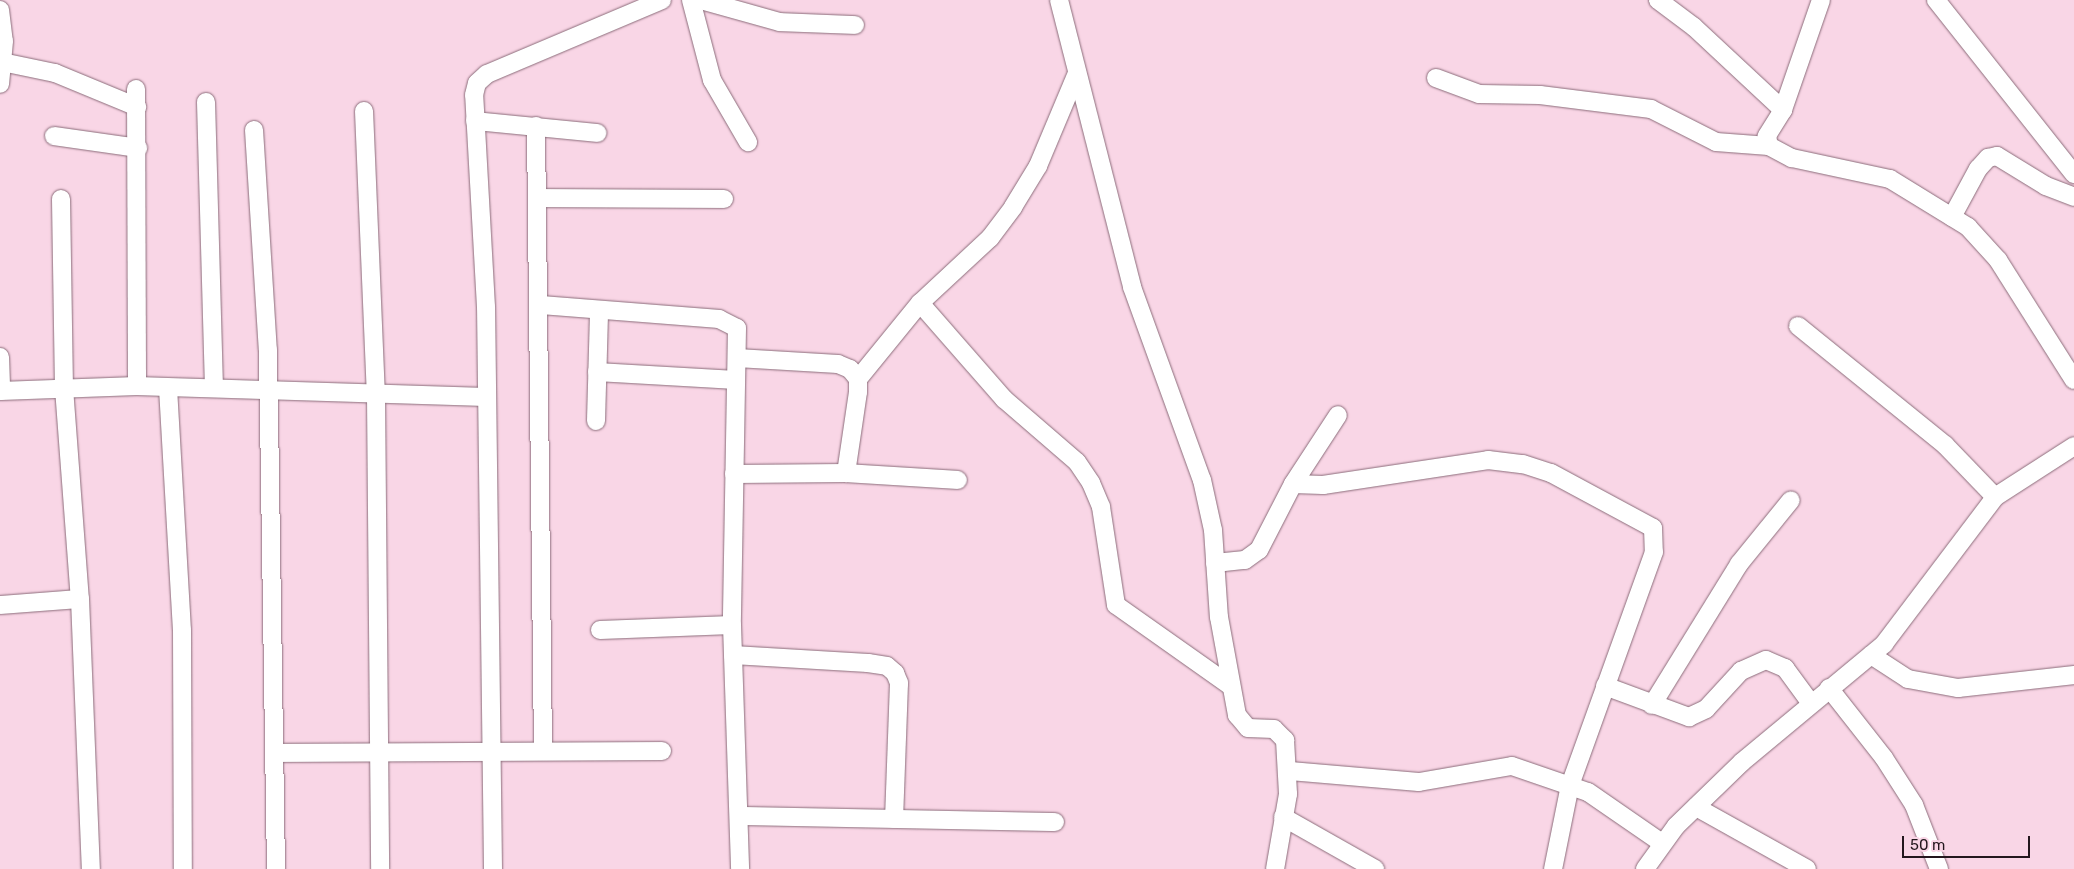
<!DOCTYPE html>
<style>
body{margin:0}
#map{position:relative;width:2074px;height:869px;overflow:hidden;background:#f9d6e6;font-family:Rubik,sans-serif}
div>[style]{position:absolute}
.roads{filter:drop-shadow(0 0 1px #8b6c7a) drop-shadow(0 0 1px #8b6c7a)}
.minor>*{height:18px;margin:-9px;padding:0 9px;transform-origin:9px;border-radius:9px;background:#fff}
span{translate:-50% -50%;white-space:nowrap;text-align:center;line-height:1.15;-webkit-text-stroke:5px #f9d6e6;paint-order:stroke}
.scale{position:absolute;left:1902px;top:836px;width:128px;height:22px;box-sizing:border-box;border:2px solid #23171d;border-top:0;padding-left:6px;font-size:15px;line-height:18px;white-space:nowrap;color:#23171d;-webkit-text-stroke:4px #f9d6e6;paint-order:stroke}
</style>
<div id="map">
<div class="roads">
<div class="minor">
<div style="left:691px;top:0;width:83px;rotate:75.3deg"></div>
<div style="left:712px;top:80px;width:72px;rotate:59.9deg"></div>
<div style="left:701px;top:0;width:82px;rotate:15.6deg"></div>
<div style="left:780px;top:22px;width:75px;rotate:2.3deg"></div>
<div style="left:1059px;top:0;width:296px;rotate:75.7deg"></div>
<div style="left:1132px;top:287px;width:205px;rotate:70.1deg"></div>
<div style="left:1202px;top:480px;width:51px;rotate:77.6deg"></div>
<div style="left:1213px;top:530px;width:87px;rotate:86.1deg"></div>
<div style="left:1219px;top:617px;width:100px;rotate:79.6deg"></div>
<div style="left:1237px;top:715px;width:17px;rotate:50deg"></div>
<div style="left:1248px;top:728px;width:26px;rotate:2deg"></div>
<div style="left:1274px;top:729px;width:16px;rotate:45deg"></div>
<div style="left:1285px;top:740px;width:54px;rotate:86.8deg"></div>
<div style="left:1288px;top:794px;width:76px;rotate:99.8deg"></div>
<div style="left:1658px;top:0;width:45px;rotate:36.9deg"></div>
<div style="left:1694px;top:27px;width:122px;rotate:43deg"></div>
<div style="left:1821px;top:0;width:116px;rotate:109.1deg"></div>
<div style="left:1783px;top:110px;width:31px;rotate:122deg"></div>
<div style="left:1767px;top:136px;width:10px;rotate:79deg"></div>
<div style="left:1769px;top:146px;width:26px;rotate:28deg"></div>
<div style="left:1792px;top:158px;width:100px;rotate:12.1deg"></div>
<div style="left:1890px;top:179px;width:92px;rotate:31.6deg"></div>
<div style="left:1968px;top:227px;width:45px;rotate:47.7deg"></div>
<div style="left:1998px;top:260px;width:142px;rotate:57.7deg"></div>
<div style="left:1936px;top:0;width:222px;rotate:51.6deg"></div>
<div style="left:0;top:10px;width:31px;rotate:83deg"></div>
<div style="left:4px;top:41px;width:43px;rotate:95.3deg"></div>
<div style="left:2px;top:62px;width:54px;rotate:11.7deg"></div>
<div style="left:55px;top:73px;width:89px;rotate:22.5deg"></div>
<div style="left:1436px;top:78px;width:46px;rotate:20.4deg"></div>
<div style="left:1479px;top:94px;width:61px;rotate:0.9deg"></div>
<div style="left:1540px;top:95px;width:112px;rotate:7.2deg"></div>
<div style="left:1651px;top:109px;width:73px;rotate:26.9deg"></div>
<div style="left:1716px;top:142px;width:53px;rotate:4.3deg"></div>
<div style="left:136px;top:89px;width:297px;rotate:89.8deg"></div>
<div style="left:206px;top:102px;width:286px;rotate:88.4deg"></div>
<div style="left:364px;top:111px;width:284px;rotate:87.6deg"></div>
<div style="left:376px;top:395px;width:474px;rotate:89.5deg"></div>
<div style="left:475px;top:121px;width:123px;rotate:5.6deg"></div>
<div style="left:536px;top:126px;width:625px;rotate:89.36deg"></div>
<div style="left:254px;top:130px;width:220px;rotate:86.4deg"></div>
<div style="left:268px;top:350px;width:519px;rotate:89.12deg"></div>
<div style="left:54px;top:136px;width:85px;rotate:8.1deg"></div>
<div style="left:538px;top:198px;width:186px;rotate:0.3deg"></div>
<div style="left:61px;top:199px;width:189px;rotate:89.1deg"></div>
<div style="left:64px;top:388px;width:212px;rotate:85.7deg"></div>
<div style="left:80px;top:599px;width:270px;rotate:87.7deg"></div>
<div style="left:1952px;top:217px;width:55px;rotate:-61.6deg"></div>
<div style="left:1978px;top:169px;width:15px;rotate:-48deg"></div>
<div style="left:1988px;top:158px;width:9px;rotate:-13deg"></div>
<div style="left:1997px;top:156px;width:57px;rotate:31.5deg"></div>
<div style="left:2046px;top:186px;width:30px;rotate:21deg"></div>
<div style="left:920px;top:303px;width:128px;rotate:48.8deg"></div>
<div style="left:1004px;top:399px;width:96px;rotate:40.8deg"></div>
<div style="left:1077px;top:462px;width:25px;rotate:56deg"></div>
<div style="left:1091px;top:483px;width:26px;rotate:67deg"></div>
<div style="left:1101px;top:507px;width:99px;rotate:81.3deg"></div>
<div style="left:1116px;top:605px;width:141px;rotate:35.2deg"></div>
<div style="left:541px;top:305px;width:179px;rotate:4.5deg"></div>
<div style="left:719px;top:319px;width:20px;rotate:27deg"></div>
<div style="left:737px;top:328px;width:297px;rotate:91deg"></div>
<div style="left:732px;top:625px;width:244px;rotate:88.1deg"></div>
<div style="left:1798px;top:326px;width:189px;rotate:39deg"></div>
<div style="left:1945px;top:445px;width:72px;rotate:46.1deg"></div>
<div style="left:0;top:357px;width:34px;rotate:88deg"></div>
<div style="left:737px;top:358px;width:101px;rotate:3.4deg"></div>
<div style="left:838px;top:364px;width:13px;rotate:23deg"></div>
<div style="left:850px;top:369px;width:13px;rotate:51deg"></div>
<div style="left:858px;top:379px;width:13px;rotate:90deg"></div>
<div style="left:858px;top:392px;width:82px;rotate:98.4deg"></div>
<div style="left:597px;top:372px;width:139px;rotate:3.3deg"></div>
<div style="left:858px;top:379px;width:98px;rotate:-50.8deg"></div>
<div style="left:920px;top:303px;width:96px;rotate:-42.9deg"></div>
<div style="left:990px;top:238px;width:39px;rotate:-53deg"></div>
<div style="left:1013px;top:207px;width:48px;rotate:-58.6deg"></div>
<div style="left:1038px;top:166px;width:101px;rotate:-67.2deg"></div>
<div style="left:168px;top:388px;width:242px;rotate:86.7deg"></div>
<div style="left:182px;top:630px;width:239px;rotate:89.8deg"></div>
<div style="left:0;top:391px;width:137px;rotate:-2.1deg"></div>
<div style="left:137px;top:386px;width:348px;rotate:1.8deg"></div>
<div style="left:596px;top:421px;width:108px;rotate:-88.4deg"></div>
<div style="left:734px;top:474px;width:112px;rotate:-0.5deg"></div>
<div style="left:846px;top:473px;width:112px;rotate:3.6deg"></div>
<div style="left:1293px;top:484px;width:30px;rotate:2deg"></div>
<div style="left:1323px;top:485px;width:167px;rotate:-8.6deg"></div>
<div style="left:1488px;top:460px;width:35px;rotate:7deg"></div>
<div style="left:1523px;top:464px;width:29px;rotate:18deg"></div>
<div style="left:1551px;top:473px;width:116px;rotate:28.3deg"></div>
<div style="left:1653px;top:528px;width:24px;rotate:88deg"></div>
<div style="left:1654px;top:552px;width:248px;rotate:109.8deg"></div>
<div style="left:1570px;top:785px;width:86px;rotate:101.4deg"></div>
<div style="left:1215px;top:563px;width:30px;rotate:-6deg"></div>
<div style="left:1245px;top:560px;width:17px;rotate:-36deg"></div>
<div style="left:1259px;top:550px;width:74px;rotate:-62.7deg"></div>
<div style="left:1293px;top:484px;width:82px;rotate:-56.9deg"></div>
<div style="left:0;top:605px;width:80px;rotate:-4.3deg"></div>
<div style="left:600px;top:630px;width:132px;rotate:-2.2deg"></div>
<div style="left:733px;top:655px;width:135px;rotate:3.4deg"></div>
<div style="left:868px;top:663px;width:19px;rotate:9deg"></div>
<div style="left:887px;top:666px;width:11px;rotate:41deg"></div>
<div style="left:895px;top:673px;width:11px;rotate:68deg"></div>
<div style="left:899px;top:683px;width:136px;rotate:92.1deg"></div>
<div style="left:1871px;top:655px;width:44px;rotate:33deg"></div>
<div style="left:1908px;top:679px;width:51px;rotate:10.2deg"></div>
<div style="left:1958px;top:688px;width:117px;rotate:-6.4deg"></div>
<div style="left:1605px;top:686px;width:90px;rotate:20.3deg"></div>
<div style="left:1689px;top:717px;width:19px;rotate:-25deg"></div>
<div style="left:1706px;top:709px;width:52px;rotate:-47.4deg"></div>
<div style="left:1741px;top:671px;width:27px;rotate:-24deg"></div>
<div style="left:1766px;top:660px;width:21px;rotate:23deg"></div>
<div style="left:1785px;top:668px;width:42px;rotate:53.7deg"></div>
<div style="left:1829px;top:688px;width:89px;rotate:51.8deg"></div>
<div style="left:1884px;top:758px;width:56px;rotate:57.4deg"></div>
<div style="left:1914px;top:805px;width:69px;rotate:68.7deg"></div>
<div style="left:1652px;top:705px;width:166px;rotate:-58.3deg"></div>
<div style="left:1739px;top:564px;width:82px;rotate:-50.9deg"></div>
<div style="left:275px;top:753px;width:387px;rotate:-0.3deg"></div>
<div style="left:1290px;top:771px;width:129px;rotate:4.9deg"></div>
<div style="left:1419px;top:782px;width:94px;rotate:-9.8deg"></div>
<div style="left:1512px;top:766px;width:80px;rotate:18.9deg"></div>
<div style="left:1588px;top:792px;width:90px;rotate:34.6deg"></div>
<div style="left:1696px;top:807px;width:127px;rotate:29.2deg"></div>
<div style="left:740px;top:816px;width:315px;rotate:1.1deg"></div>
<div style="left:1283px;top:817px;width:106px;rotate:29.5deg"></div>
<div style="left:493px;top:869px;width:562px;rotate:-90.71deg"></div>
<div style="left:486px;top:307px;width:212px;rotate:-93.2deg"></div>
<div style="left:474px;top:95px;width:12px;rotate:-76deg"></div>
<div style="left:477px;top:83px;width:13px;rotate:-42deg"></div>
<div style="left:487px;top:74px;width:190px;rotate:-22.9deg"></div>
<div style="left:1645px;top:869px;width:53px;rotate:-54.2deg"></div>
<div style="left:1676px;top:826px;width:92px;rotate:-44.1deg"></div>
<div style="left:1742px;top:762px;width:185px;rotate:-39.7deg"></div>
<div style="left:1884px;top:644px;width:184px;rotate:-52.9deg"></div>
<div style="left:1995px;top:497px;width:94px;rotate:-32.8deg"></div>
</div>
</div>
<div class="scale">50 m</div>
</div>
